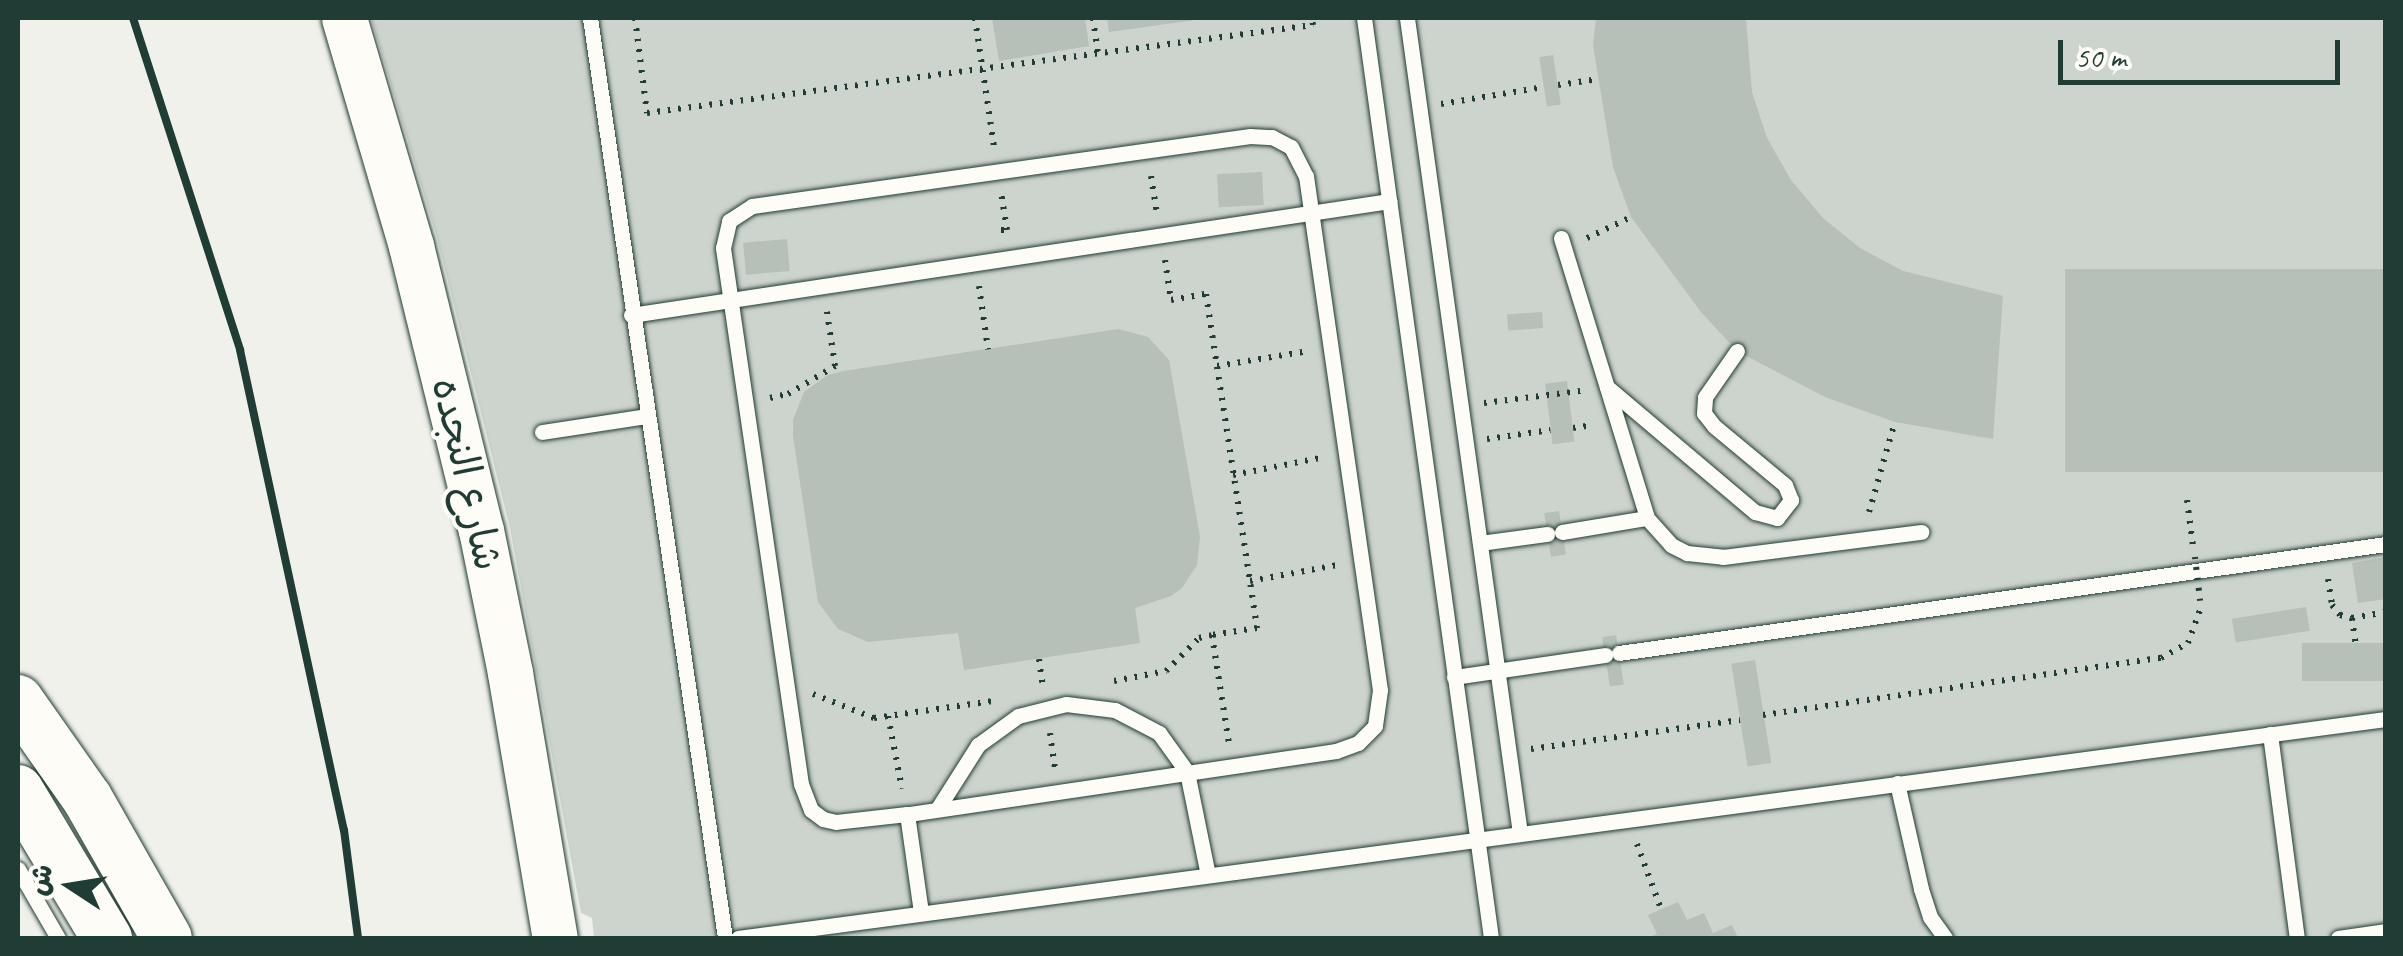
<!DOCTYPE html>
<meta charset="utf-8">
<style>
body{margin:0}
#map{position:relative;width:2403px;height:956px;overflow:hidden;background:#f0f1eb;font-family:Caveat,"Playpen Sans Arabic",sans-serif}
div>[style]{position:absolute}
.green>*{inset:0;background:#cdd3cd}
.building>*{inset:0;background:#b6bfb8;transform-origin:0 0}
.path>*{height:6px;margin-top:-3px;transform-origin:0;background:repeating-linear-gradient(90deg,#1f3d34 0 2.5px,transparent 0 10.5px)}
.roads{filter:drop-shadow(0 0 2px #1f3d34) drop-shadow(0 0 2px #1f3d34)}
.lane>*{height:15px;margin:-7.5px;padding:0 7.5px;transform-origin:7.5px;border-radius:7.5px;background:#fdfcf7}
.secondary>*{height:45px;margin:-22.5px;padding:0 22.5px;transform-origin:22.5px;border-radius:22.5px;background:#fdfcf7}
.primary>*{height:50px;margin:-25px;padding:0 25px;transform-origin:25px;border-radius:25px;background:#fdfcf7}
.rail>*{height:8px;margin:-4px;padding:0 4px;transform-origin:4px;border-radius:4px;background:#1f3d34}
.path-bridge>*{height:6px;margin-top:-3px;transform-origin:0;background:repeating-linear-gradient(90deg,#1f3d34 0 2.5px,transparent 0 10.5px)}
span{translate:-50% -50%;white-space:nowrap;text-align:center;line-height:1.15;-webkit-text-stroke:8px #fdfcf7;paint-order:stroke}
.street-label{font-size:40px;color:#1f3d34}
.frame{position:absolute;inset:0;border:20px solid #1f3d34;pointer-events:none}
.north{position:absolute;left:20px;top:836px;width:100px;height:100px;-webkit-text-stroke:8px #fdfcf7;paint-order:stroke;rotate:282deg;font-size:28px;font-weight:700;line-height:40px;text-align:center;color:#1f3d34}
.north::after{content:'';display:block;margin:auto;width:35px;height:45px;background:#1f3d34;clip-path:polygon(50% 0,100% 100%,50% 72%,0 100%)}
.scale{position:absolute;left:2058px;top:40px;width:282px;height:45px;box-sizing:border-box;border:5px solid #1f3d34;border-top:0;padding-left:12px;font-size:30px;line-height:35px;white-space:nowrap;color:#1f3d34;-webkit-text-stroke:8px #fdfcf7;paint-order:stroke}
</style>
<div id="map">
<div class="green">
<div style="clip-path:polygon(371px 18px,2385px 18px,2385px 938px,594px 938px,592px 918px,581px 913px,510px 528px,437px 238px)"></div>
</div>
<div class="building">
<div style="clip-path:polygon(992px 18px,1085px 18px,1089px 46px,999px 61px)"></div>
<div style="clip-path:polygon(1107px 18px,1195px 18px,1195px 20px,1109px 32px)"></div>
<div style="clip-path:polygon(1596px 18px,1746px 18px,1752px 92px,1767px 138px,1791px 180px,1823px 218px,1860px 248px,1903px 271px,2003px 296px,1993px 439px,1895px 422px,1825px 397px,1737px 351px,1701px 312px,1631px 217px,1613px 167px,1593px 45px)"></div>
<div style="left:1553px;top:55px;width:50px;height:14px;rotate:81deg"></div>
<div style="left:1262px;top:172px;width:33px;height:45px;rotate:87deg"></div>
<div style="left:787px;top:239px;width:32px;height:44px;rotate:85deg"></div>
<div style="left:2386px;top:269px;width:203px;height:321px;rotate:90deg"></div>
<div style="left:1542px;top:312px;width:16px;height:35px;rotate:86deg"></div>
<div style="clip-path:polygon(1118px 329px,1148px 337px,1169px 360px,1200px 537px,1197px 565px,1182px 588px,1171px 596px,1135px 608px,1140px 643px,964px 670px,958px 633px,868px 642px,838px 629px,818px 602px,793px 436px,793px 420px,804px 392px,828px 375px,844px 371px)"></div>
<div style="left:1567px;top:381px;width:61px;height:22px;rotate:83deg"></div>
<div style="left:1559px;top:511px;width:44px;height:15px;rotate:81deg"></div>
<div style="clip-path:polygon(2386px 557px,2386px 599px,2358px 603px,2352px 563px)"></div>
<div style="left:2306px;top:607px;width:24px;height:75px;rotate:81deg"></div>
<div style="left:1616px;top:635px;width:50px;height:14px;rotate:81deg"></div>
<div style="left:2386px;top:643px;width:38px;height:84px;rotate:90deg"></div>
<div style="left:1755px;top:660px;width:104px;height:24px;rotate:81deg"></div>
<div style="clip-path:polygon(1678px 902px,1687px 920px,1704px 913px,1713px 933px,1732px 925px,1738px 938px,1648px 938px,1657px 934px,1648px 915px)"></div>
</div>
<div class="path">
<div style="left:635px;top:18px;width:96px;rotate:82.8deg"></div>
<div style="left:647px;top:113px;width:672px;rotate:-7.53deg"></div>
<div style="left:1313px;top:25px;width:7px;rotate:-98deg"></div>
<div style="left:975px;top:18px;width:130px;rotate:81.6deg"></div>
<div style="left:1093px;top:18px;width:36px;rotate:82deg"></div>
<div style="left:1558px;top:85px;width:41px;rotate:-8.3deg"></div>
<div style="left:1441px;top:104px;width:104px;rotate:-9.4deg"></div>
<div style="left:1151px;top:176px;width:37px;rotate:81deg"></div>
<div style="left:1001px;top:230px;width:6px"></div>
<div style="left:1007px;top:230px;width:37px;rotate:-99deg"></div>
<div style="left:1587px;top:238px;width:49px;rotate:-25.5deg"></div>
<div style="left:1165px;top:260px;width:40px;rotate:81.5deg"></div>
<div style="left:1171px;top:300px;width:36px;rotate:-10deg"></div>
<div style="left:1206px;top:294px;width:338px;rotate:81.3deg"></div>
<div style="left:1257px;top:628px;width:46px;rotate:171.2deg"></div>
<div style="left:1212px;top:635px;width:110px;rotate:81.1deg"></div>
<div style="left:979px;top:286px;width:64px;rotate:81.9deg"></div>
<div style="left:1217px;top:366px;width:93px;rotate:-9.3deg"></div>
<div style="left:770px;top:398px;width:18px;rotate:-13deg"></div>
<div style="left:788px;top:394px;width:55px;rotate:-30.8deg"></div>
<div style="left:835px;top:366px;width:55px;rotate:-98.4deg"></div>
<div style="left:1484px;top:403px;width:98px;rotate:-7.1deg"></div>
<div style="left:1573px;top:428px;width:18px;rotate:-9deg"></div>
<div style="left:1487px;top:439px;width:64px;rotate:-8.1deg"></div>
<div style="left:1233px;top:475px;width:89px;rotate:-11.1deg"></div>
<div style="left:2187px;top:500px;width:46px;rotate:82.6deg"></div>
<div style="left:1869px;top:512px;width:94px;rotate:-73.9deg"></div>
<div style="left:2328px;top:579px;width:26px;rotate:81deg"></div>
<div style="left:2332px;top:605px;width:13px;rotate:51deg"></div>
<div style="left:2340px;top:615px;width:12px;rotate:14deg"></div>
<div style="left:2352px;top:618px;width:35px;rotate:-10deg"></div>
<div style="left:1250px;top:581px;width:88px;rotate:-10.4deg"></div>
<div style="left:2352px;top:618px;width:29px;rotate:82deg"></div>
<div style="left:1039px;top:659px;width:27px;rotate:82deg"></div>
<div style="left:1114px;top:681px;width:53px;rotate:-10.9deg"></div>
<div style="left:1166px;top:671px;width:47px;rotate:-45deg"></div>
<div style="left:1199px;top:638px;width:13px;rotate:-13deg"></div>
<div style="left:813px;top:694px;width:66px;rotate:21.5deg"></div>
<div style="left:874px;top:718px;width:120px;rotate:-8.1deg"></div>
<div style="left:1763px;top:715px;width:402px;rotate:-8.2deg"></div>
<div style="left:2161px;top:658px;width:31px;rotate:-29deg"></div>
<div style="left:2188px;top:643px;width:37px;rotate:-70deg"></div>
<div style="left:888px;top:716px;width:74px;rotate:79.1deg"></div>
<div style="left:1050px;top:733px;width:37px;rotate:82deg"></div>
<div style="left:1531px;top:749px;width:211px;rotate:-7.9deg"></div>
<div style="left:1637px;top:844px;width:69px;rotate:69.7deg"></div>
</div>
<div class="roads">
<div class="lane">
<div style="left:590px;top:18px;width:930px;rotate:81.65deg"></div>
<div style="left:1364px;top:18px;width:929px;rotate:82.14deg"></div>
<div style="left:1407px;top:18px;width:823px;rotate:82.11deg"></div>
<div style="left:1250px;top:136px;width:22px;rotate:3deg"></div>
<div style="left:1272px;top:137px;width:21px;rotate:28deg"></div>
<div style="left:1291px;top:147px;width:33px;rotate:63deg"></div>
<div style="left:1306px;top:176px;width:519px;rotate:81.81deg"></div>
<div style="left:1380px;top:690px;width:36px;rotate:98deg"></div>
<div style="left:1375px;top:726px;width:24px;rotate:135deg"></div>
<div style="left:1358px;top:743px;width:23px;rotate:160deg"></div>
<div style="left:1336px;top:751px;width:434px;rotate:171.6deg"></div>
<div style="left:907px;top:814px;width:71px;rotate:173.6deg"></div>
<div style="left:836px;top:822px;width:13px;rotate:-167deg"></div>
<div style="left:823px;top:819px;width:15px;rotate:-143deg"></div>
<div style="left:811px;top:810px;width:28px;rotate:-111deg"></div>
<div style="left:801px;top:784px;width:542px;rotate:-98.28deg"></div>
<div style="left:723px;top:248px;width:28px;rotate:-77deg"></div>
<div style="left:729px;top:221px;width:27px;rotate:-33deg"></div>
<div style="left:752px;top:206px;width:503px;rotate:-8deg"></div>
<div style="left:1561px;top:238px;width:293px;rotate:72.9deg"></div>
<div style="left:1647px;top:518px;width:36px;rotate:48deg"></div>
<div style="left:1671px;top:545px;width:18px;rotate:27deg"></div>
<div style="left:1687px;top:553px;width:36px;rotate:6deg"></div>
<div style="left:1723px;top:557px;width:200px;rotate:-7.2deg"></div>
<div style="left:631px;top:315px;width:767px;rotate:-8.55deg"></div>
<div style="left:1607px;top:387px;width:194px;rotate:40.2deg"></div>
<div style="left:1755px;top:512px;width:23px;rotate:15deg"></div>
<div style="left:1777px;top:518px;width:23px;rotate:-52deg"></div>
<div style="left:1791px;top:500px;width:16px;rotate:-112deg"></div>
<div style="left:1785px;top:485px;width:92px;rotate:-140.3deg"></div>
<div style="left:1714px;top:426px;width:16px;rotate:-128deg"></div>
<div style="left:1704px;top:413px;width:16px;rotate:-86deg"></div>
<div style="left:1705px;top:397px;width:56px;rotate:-55.2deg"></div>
<div style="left:542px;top:432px;width:106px;rotate:-8.7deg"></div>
<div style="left:1562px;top:532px;width:86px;rotate:-9.4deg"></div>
<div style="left:1480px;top:543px;width:68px;rotate:-7.7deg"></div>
<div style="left:1619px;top:653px;width:775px;rotate:-8.09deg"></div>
<div style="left:1454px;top:677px;width:153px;rotate:-8.3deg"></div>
<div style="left:2270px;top:734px;width:206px;rotate:82.5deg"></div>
<div style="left:1897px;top:783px;width:109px;rotate:77.2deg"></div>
<div style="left:1921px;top:889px;width:29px;rotate:72deg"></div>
<div style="left:1930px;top:917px;width:26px;rotate:54deg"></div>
<div style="left:938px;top:808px;width:75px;rotate:-57.6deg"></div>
<div style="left:978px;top:745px;width:49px;rotate:-35.9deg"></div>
<div style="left:1018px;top:716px;width:49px;rotate:-14deg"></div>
<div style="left:1066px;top:704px;width:49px;rotate:7deg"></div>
<div style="left:1115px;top:710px;width:50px;rotate:27.6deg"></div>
<div style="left:1159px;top:733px;width:48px;rotate:54.3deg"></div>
<div style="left:1187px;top:772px;width:105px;rotate:78.5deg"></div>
<div style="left:907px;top:814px;width:99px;rotate:81.9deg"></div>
<div style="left:18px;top:869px;width:80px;rotate:59.9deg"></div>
<div style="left:738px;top:938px;width:1662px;rotate:-7.57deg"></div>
<div style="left:2338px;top:938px;width:49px;rotate:-8.3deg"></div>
</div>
<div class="secondary">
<div style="left:344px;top:18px;width:238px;rotate:73.6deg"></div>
<div style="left:411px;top:246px;width:292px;rotate:76.2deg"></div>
<div style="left:481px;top:530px;width:146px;rotate:78.5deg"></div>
<div style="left:510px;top:673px;width:269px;rotate:80.4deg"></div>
</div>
<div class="primary">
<div style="left:18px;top:700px;width:120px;rotate:54.9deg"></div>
<div style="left:87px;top:798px;width:161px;rotate:60.3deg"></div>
<div style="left:18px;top:790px;width:173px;rotate:59deg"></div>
</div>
</div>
<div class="rail">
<div style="left:133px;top:18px;width:349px;rotate:72.1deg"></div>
<div style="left:240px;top:350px;width:491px;rotate:77.8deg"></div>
<div style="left:344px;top:830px;width:109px;rotate:82.6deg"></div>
</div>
<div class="path-bridge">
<div style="left:2195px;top:557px;width:51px;rotate:83.3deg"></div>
</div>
<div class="street-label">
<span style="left:467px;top:474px;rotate:77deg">شارع النجده</span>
</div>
<div class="frame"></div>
<div class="north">ش</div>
<div class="scale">50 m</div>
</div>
